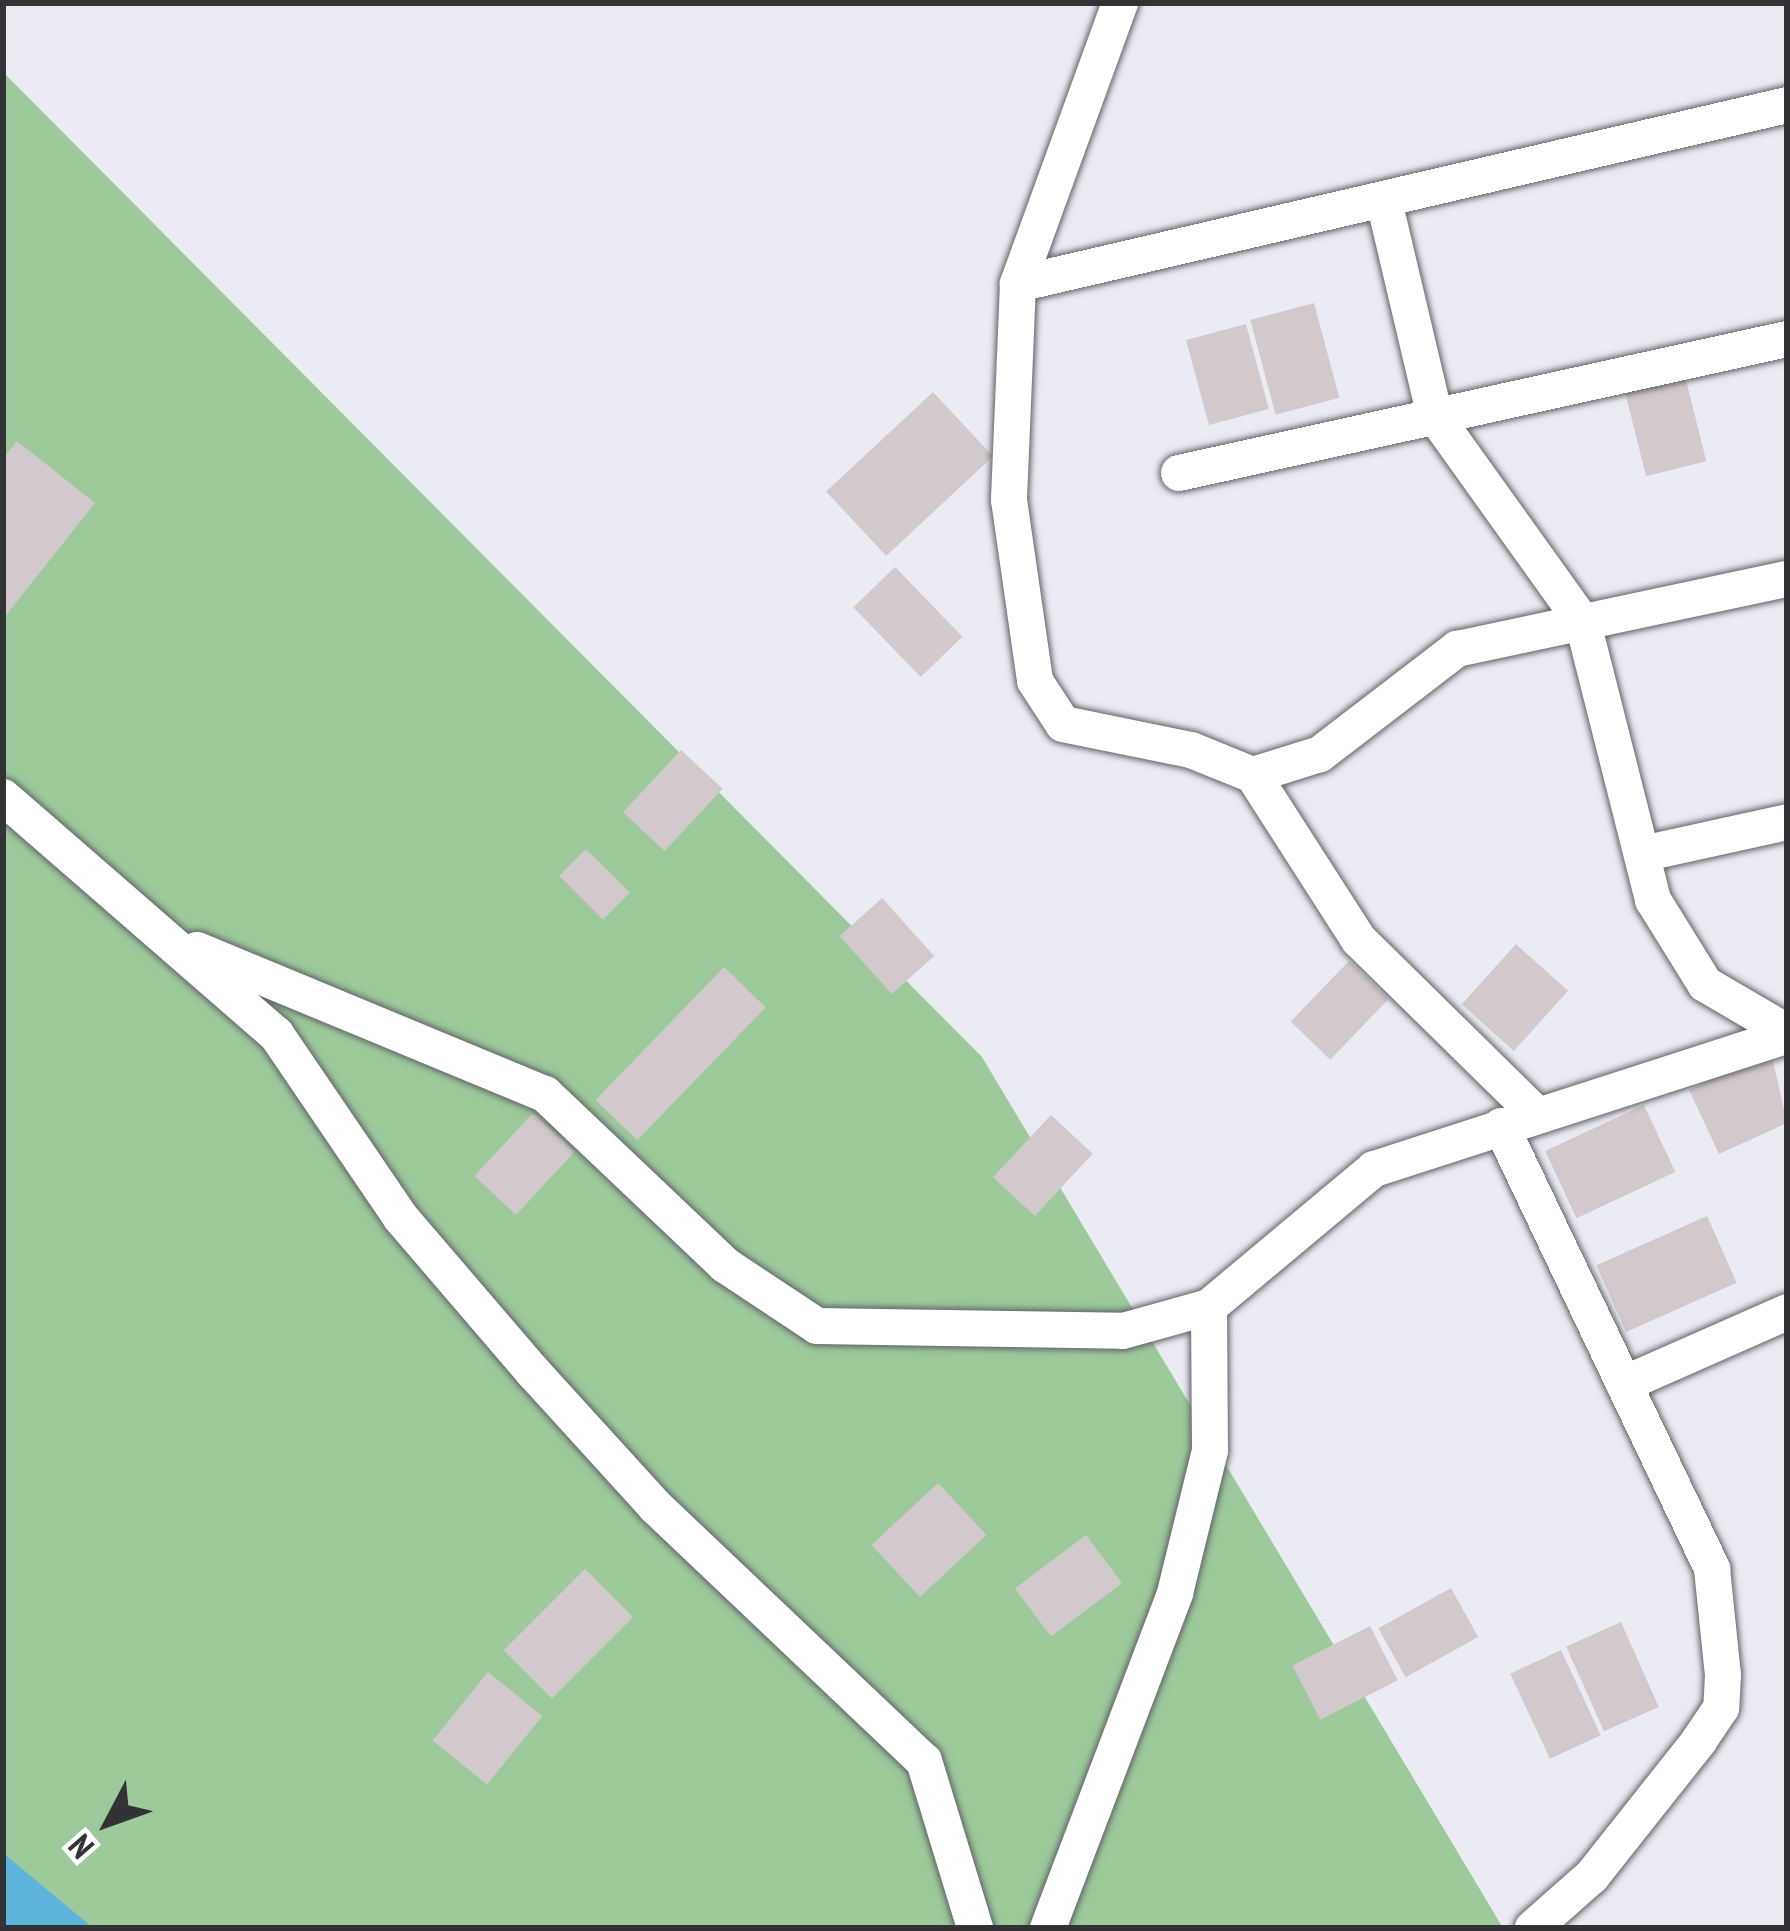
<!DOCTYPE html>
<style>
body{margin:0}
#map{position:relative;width:1790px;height:1931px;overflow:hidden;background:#ebebf3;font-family:"PT Sans Narrow",sans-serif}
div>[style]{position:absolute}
.green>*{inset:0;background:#9cca9b}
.water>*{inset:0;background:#5eb3db}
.building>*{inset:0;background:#d2c9cc;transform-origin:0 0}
.roads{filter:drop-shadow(0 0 3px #626268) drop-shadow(0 0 3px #626268)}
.street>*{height:36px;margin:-18px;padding:0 18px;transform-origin:18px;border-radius:18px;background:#fff}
span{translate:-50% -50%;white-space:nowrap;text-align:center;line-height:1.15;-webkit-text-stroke:9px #fff;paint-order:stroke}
.frame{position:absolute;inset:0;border:6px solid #333336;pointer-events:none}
.north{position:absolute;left:48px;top:1763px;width:120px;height:120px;-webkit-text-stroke:9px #fff;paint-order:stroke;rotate:229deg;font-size:33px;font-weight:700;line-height:48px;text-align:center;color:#333336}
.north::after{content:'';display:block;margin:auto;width:42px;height:54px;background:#333336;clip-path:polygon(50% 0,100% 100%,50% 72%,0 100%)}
</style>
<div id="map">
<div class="green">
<div style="clip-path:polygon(3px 72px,982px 1057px,1503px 1928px,3px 1928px)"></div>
</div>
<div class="water">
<div style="clip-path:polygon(3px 1853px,93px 1928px,3px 1928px)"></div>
</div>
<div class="building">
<div style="left:1314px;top:303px;width:98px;height:66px;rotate:75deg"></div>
<div style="left:1246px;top:324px;width:88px;height:62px;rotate:75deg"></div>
<div style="left:1683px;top:368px;width:96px;height:62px;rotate:76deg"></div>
<div style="left:933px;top:392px;width:88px;height:146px;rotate:47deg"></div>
<div style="clip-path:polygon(17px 441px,95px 503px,3px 619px,3px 459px)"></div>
<div style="left:895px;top:567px;width:97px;height:58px;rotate:46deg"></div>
<div style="left:681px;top:750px;width:57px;height:85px;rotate:43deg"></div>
<div style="left:586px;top:849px;width:62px;height:38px;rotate:45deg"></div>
<div style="left:882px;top:898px;width:78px;height:57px;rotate:48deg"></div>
<div style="left:1516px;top:944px;width:70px;height:81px;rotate:42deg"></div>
<div style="left:1349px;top:961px;width:55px;height:84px;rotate:44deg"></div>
<div style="left:724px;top:967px;width:58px;height:185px;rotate:44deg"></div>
<div style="clip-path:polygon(1771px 1052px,1787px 1123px,1719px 1154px,1689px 1090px)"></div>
<div style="left:1644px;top:1105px;width:74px;height:109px;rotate:65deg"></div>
<div style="left:533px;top:1113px;width:57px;height:86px;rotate:43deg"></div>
<div style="left:1051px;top:1115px;width:57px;height:85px;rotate:43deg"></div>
<div style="left:1707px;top:1216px;width:73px;height:121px;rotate:66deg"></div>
<div style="left:938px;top:1483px;width:71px;height:91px;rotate:47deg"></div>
<div style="left:1086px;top:1535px;width:60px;height:89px;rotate:53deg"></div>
<div style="left:585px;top:1569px;width:68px;height:115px;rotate:45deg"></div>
<div style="left:1451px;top:1588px;width:56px;height:83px;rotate:61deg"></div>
<div style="left:1621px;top:1622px;width:93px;height:60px;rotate:66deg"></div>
<div style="left:1370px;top:1626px;width:61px;height:87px;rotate:63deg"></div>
<div style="left:1561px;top:1650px;width:94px;height:56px;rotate:65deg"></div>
<div style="left:488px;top:1672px;width:70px;height:88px;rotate:39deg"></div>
</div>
<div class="roads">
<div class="street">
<div style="left:1120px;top:3px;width:299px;rotate:110deg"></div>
<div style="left:1018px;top:284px;width:216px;rotate:92.4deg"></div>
<div style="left:1009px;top:500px;width:183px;rotate:81.8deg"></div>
<div style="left:1035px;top:681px;width:51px;rotate:56.9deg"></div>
<div style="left:1063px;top:724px;width:131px;rotate:11.5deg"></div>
<div style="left:1191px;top:750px;width:67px;rotate:22deg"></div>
<div style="left:1253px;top:775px;width:196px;rotate:57.3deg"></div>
<div style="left:1359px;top:940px;width:247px;rotate:44.5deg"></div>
<div style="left:1384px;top:201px;width:221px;rotate:76.7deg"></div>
<div style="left:1435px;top:416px;width:254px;rotate:54.4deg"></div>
<div style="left:1583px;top:623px;width:286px;rotate:75.8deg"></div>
<div style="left:1653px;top:900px;width:99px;rotate:58.2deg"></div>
<div style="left:1705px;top:984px;width:95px;rotate:30.3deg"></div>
<div style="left:1018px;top:284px;width:790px;rotate:-13.1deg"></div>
<div style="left:1179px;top:473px;width:623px;rotate:-12.43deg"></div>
<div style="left:1253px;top:775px;width:70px;rotate:-17.4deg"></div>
<div style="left:1320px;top:754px;width:173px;rotate:-37.5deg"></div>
<div style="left:1457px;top:649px;width:337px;rotate:-12deg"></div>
<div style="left:3px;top:797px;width:362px;rotate:41deg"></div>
<div style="left:276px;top:1034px;width:222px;rotate:55.8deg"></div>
<div style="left:401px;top:1218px;width:204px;rotate:49.4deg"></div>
<div style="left:534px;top:1373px;width:181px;rotate:47.7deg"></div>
<div style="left:656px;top:1507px;width:369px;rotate:43.5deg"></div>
<div style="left:924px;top:1761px;width:175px;rotate:73deg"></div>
<div style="left:1642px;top:854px;width:148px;rotate:-12.4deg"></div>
<div style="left:197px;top:950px;width:377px;rotate:22.5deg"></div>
<div style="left:545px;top:1094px;width:248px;rotate:43.5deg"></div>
<div style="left:725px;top:1265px;width:110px;rotate:33.5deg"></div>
<div style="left:817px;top:1326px;width:306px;rotate:0.9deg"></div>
<div style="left:1123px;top:1331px;width:89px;rotate:-15.6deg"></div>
<div style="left:1501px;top:1126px;width:491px;rotate:64.5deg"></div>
<div style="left:1712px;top:1569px;width:107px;rotate:84.1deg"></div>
<div style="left:1723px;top:1675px;width:33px;rotate:93deg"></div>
<div style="left:1721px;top:1708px;width:40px;rotate:124deg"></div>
<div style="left:1699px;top:1741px;width:172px;rotate:128.4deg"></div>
<div style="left:1592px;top:1876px;width:79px;rotate:138.6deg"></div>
<div style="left:1624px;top:1384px;width:178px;rotate:-23.8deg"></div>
<div style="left:1048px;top:1928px;width:358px;rotate:-69.2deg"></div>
<div style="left:1175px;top:1593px;width:146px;rotate:-76.2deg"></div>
<div style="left:1210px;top:1451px;width:144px;rotate:-90.4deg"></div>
<div style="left:1209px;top:1307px;width:215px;rotate:-39.9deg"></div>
<div style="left:1374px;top:1169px;width:434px;rotate:-17.9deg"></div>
</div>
</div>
<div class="frame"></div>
<div class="north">N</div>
</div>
